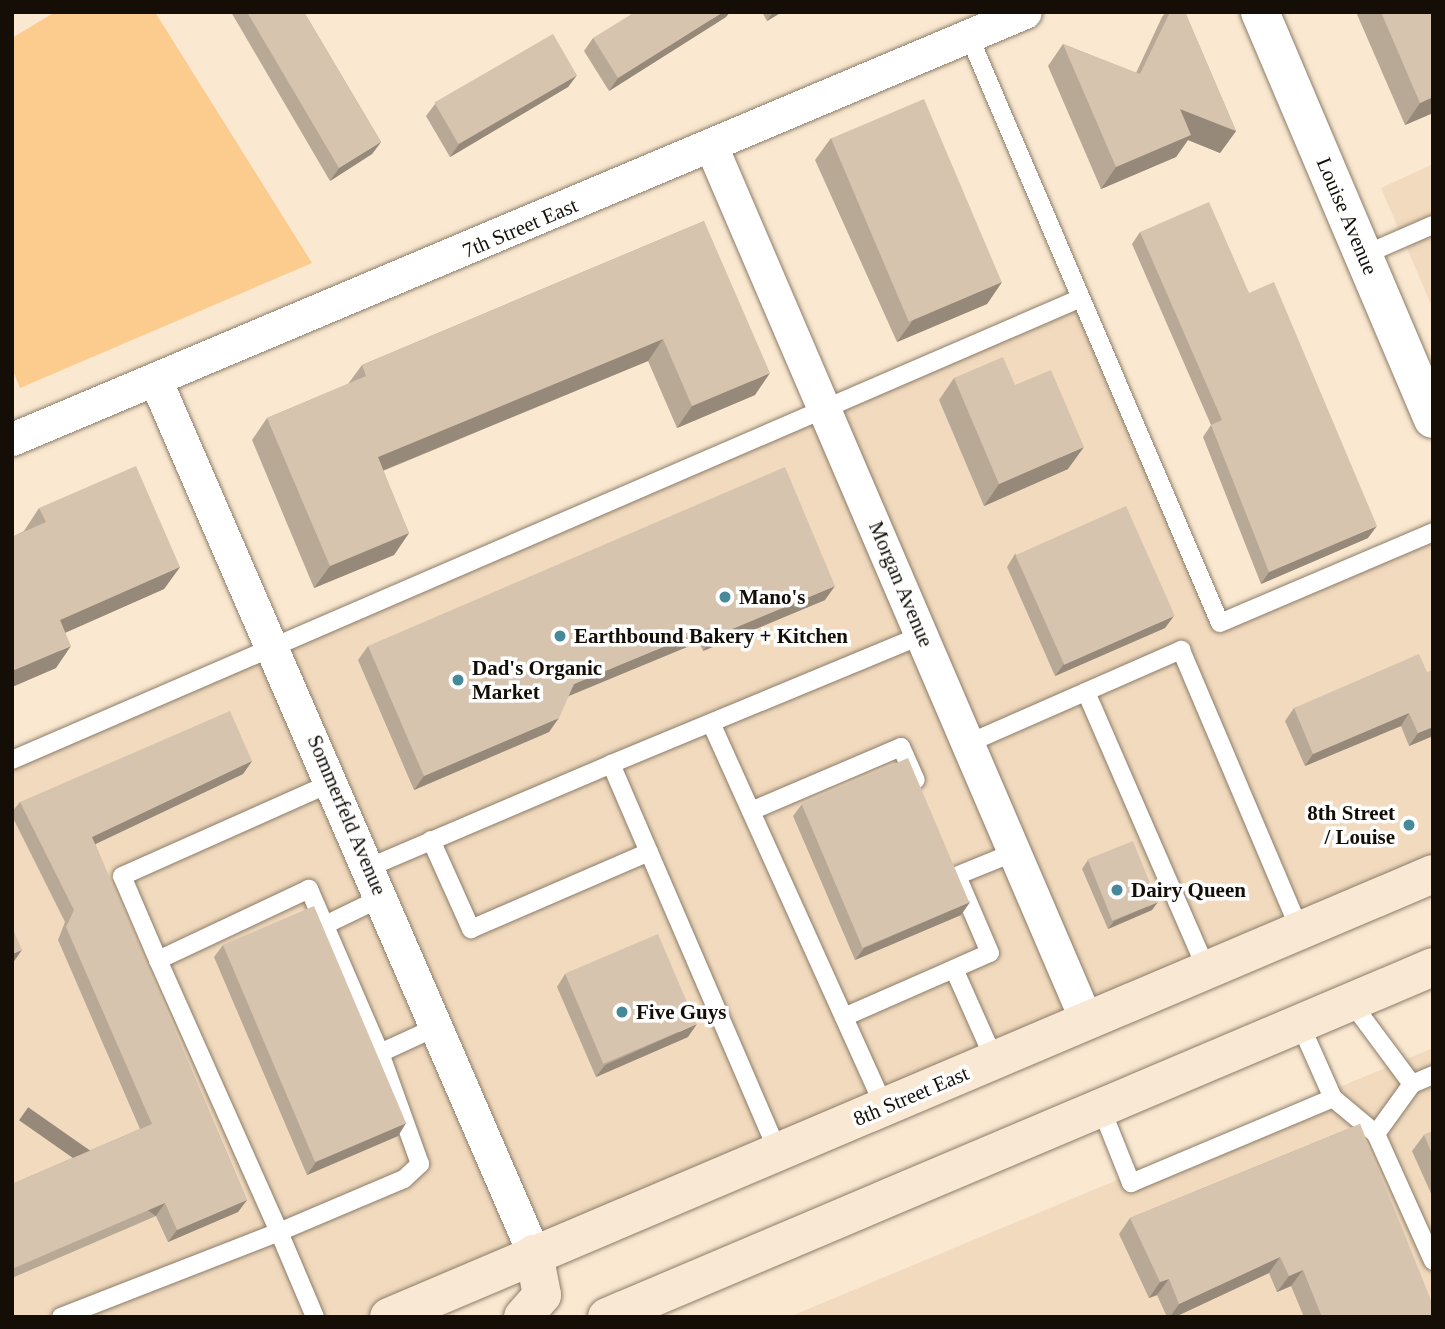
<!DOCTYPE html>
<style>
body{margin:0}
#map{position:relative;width:1445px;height:1329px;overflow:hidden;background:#fae8d1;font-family:Georgia,serif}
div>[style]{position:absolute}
.built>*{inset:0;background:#f1dabe}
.green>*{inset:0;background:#fccc8f}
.roads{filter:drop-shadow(0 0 2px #8c7c68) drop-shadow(0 0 2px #8c7c68)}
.service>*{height:18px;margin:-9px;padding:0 9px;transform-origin:9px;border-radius:9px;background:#fff}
.minor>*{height:33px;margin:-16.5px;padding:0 16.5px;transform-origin:16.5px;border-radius:16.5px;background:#fff}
.tertiary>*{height:38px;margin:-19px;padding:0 19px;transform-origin:19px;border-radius:19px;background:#fff}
.secondary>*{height:38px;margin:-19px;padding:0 19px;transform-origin:19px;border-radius:19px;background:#f9e8d3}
.wall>*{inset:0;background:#b8a996}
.shaded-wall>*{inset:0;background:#96897a;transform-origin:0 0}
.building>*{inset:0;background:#d6c4af;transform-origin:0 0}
.dots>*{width:19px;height:19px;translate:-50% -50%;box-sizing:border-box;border:4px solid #fff;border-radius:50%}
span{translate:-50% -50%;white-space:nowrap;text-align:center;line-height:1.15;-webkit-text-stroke:7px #fff;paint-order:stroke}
.street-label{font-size:21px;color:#140e07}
.poi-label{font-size:21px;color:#140e07;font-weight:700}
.left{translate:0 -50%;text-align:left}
.right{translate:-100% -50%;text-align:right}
.frame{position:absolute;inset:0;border:14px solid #140e07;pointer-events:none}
</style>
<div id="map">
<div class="built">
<div style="clip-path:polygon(1433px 164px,1433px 309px,1381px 188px)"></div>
<div style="clip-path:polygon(1079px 299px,1220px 622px,1433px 532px,1433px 875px,386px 1317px,12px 1317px,12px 760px)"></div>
<div style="clip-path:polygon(1433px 1048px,1433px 1317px,789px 1317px)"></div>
</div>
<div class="green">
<div style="clip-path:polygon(55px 12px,155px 12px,312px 263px,20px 388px,12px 368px,12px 38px)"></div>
</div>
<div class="roads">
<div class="service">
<div style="left:969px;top:36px;width:638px;rotate:66.85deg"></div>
<div style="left:1220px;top:623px;width:232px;rotate:-23.1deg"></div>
<div style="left:1364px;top:255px;width:75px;rotate:-23.5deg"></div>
<div style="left:1086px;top:692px;width:303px;rotate:66.5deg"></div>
<div style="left:711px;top:723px;width:421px;rotate:65.7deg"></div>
<div style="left:969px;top:743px;width:232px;rotate:-23.7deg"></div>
<div style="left:1181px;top:650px;width:305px;rotate:67deg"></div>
<div style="left:12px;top:760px;width:1162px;rotate:-23.37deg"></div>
<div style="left:611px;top:764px;width:338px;rotate:-22.5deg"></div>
<div style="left:751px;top:811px;width:163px;rotate:-23.1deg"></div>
<div style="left:901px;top:747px;width:36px;rotate:66deg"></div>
<div style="left:431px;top:840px;width:98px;rotate:65.8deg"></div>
<div style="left:471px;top:929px;width:194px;rotate:-23.4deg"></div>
<div style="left:370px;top:867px;width:262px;rotate:-23.1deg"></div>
<div style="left:611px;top:764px;width:422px;rotate:66.7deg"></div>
<div style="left:956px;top:876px;width:64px;rotate:-22.1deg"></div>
<div style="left:325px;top:925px;width:64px;rotate:-25.8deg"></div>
<div style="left:158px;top:960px;width:91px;rotate:-113.2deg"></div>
<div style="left:122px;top:876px;width:231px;rotate:-24deg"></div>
<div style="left:954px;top:969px;width:101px;rotate:66deg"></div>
<div style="left:1351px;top:1002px;width:102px;rotate:53.4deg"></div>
<div style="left:1412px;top:1084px;width:23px;rotate:-23deg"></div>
<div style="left:844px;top:1017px;width:159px;rotate:-23.7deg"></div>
<div style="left:990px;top:953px;width:76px;rotate:-113.2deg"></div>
<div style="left:1300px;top:1024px;width:81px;rotate:66deg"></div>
<div style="left:380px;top:1053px;width:179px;rotate:-113.4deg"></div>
<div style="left:309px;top:889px;width:167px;rotate:154.8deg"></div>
<div style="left:158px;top:960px;width:298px;rotate:66deg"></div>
<div style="left:279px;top:1232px;width:136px;rotate:-23deg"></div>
<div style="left:404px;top:1179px;width:22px;rotate:-43deg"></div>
<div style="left:420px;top:1164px;width:118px;rotate:-109.8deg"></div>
<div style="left:380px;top:1053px;width:65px;rotate:-24.6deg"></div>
<div style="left:1412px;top:1084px;width:62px;rotate:125.8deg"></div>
<div style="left:1376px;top:1134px;width:139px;rotate:65.8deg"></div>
<div style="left:1101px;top:1108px;width:81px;rotate:68.2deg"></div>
<div style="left:1131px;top:1183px;width:219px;rotate:-22.8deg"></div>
<div style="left:1333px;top:1098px;width:56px;rotate:39.9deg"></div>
<div style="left:61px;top:1317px;width:234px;rotate:-21.3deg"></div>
<div style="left:279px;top:1232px;width:92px;rotate:67deg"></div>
</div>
<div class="minor">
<div style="left:712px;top:148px;width:951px;rotate:66.78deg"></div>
<div style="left:155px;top:379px;width:954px;rotate:66.58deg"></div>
<div style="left:12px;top:439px;width:1099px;rotate:-22.86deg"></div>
</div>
<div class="tertiary">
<div style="left:1260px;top:12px;width:442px;rotate:67deg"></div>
</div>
<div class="secondary">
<div style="left:389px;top:1317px;width:1134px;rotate:-22.99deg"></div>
<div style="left:523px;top:1317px;width:29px;rotate:-49deg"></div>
<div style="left:542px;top:1295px;width:42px;rotate:-101deg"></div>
<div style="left:607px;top:1317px;width:897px;rotate:-22.96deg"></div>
</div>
</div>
<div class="wall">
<div style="clip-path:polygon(231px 12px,304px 12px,381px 142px,372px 154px,330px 181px)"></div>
<div style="clip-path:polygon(762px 12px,782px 12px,767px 21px)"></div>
<div style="clip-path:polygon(1166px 12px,1185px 12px,1236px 131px,1220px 153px,1188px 140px,1176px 157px,1101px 189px,1048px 66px,1063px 44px,1136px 73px,1162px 17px)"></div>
<div style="clip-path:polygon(1356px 12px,1433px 12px,1433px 113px,1405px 125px)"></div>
<div style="clip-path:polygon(726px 17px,609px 91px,584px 51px,593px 38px)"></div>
<div style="clip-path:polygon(577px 75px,568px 87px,450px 157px,426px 116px,435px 104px)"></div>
<div style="clip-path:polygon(831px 138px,1002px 282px,987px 304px,897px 342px,815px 160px)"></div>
<div style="clip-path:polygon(704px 221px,755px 395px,677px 428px,648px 361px,383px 471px,409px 533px,394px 555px,314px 588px,252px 440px,267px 418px,348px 384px,362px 365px)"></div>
<div style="clip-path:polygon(1140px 232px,1249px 293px,1368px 538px,1261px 584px,1203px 437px,1211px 425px,1132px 244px)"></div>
<div style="clip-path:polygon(954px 378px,1015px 385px,1068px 469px,984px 506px,939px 400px)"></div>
<div style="clip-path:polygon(39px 508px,180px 567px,164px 589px,65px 633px,56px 668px,12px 687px,12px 537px,24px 531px)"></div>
<div style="clip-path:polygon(1015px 554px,1165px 628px,1055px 676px,1007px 567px)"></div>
<div style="clip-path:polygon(825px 600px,703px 651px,699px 642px,568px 696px,549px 732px,414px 790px,358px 660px,368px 646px)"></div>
<div style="clip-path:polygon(1427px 672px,1433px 736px,1409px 746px,1401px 726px,1305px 766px,1285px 721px,1294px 708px)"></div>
<div style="clip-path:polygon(252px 761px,243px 774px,95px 844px,247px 1200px,238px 1212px,168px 1242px,156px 1216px,12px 1278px,12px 1184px,140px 1129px,58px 940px,65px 922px,12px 816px,12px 812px,20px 802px)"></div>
<div style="clip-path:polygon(802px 804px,970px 902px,961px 915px,855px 960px,793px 816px)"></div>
<div style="clip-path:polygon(1088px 860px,1152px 910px,1108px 929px,1082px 869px)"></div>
<div style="clip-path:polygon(223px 945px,406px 1123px,398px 1136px,307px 1175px,214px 957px)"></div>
<div style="clip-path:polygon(565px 974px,688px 1037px,596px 1077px,557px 987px)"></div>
<div style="clip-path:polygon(1360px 1124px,1433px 1317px,1304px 1317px,1291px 1286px,1277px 1292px,1269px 1273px,1175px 1317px,1167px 1317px,1157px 1295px,1149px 1298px,1119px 1234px,1130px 1218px)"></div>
<div style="clip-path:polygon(1433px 1131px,1433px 1198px,1412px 1151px,1424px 1135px)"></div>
</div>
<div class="shaded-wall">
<div style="clip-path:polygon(723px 12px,730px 12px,726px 17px,609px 91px,618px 78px)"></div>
<div style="clip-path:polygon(773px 12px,782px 12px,767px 21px)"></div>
<div style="clip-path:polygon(577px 75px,568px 87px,450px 157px,459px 144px)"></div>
<div style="clip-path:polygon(1433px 97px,1433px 113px,1405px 125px,1420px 103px)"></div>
<div style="clip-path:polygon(1180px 109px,1236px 131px,1220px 153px,1188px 140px,1176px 157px,1101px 189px,1116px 167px)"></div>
<div style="clip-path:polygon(381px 142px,372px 154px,330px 181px,339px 168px)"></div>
<div style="clip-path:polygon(1002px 282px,987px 304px,897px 342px,913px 320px)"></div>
<div style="clip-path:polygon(663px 339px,648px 361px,362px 479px,378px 457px)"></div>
<div style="clip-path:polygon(770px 373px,755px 395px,677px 428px,692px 406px)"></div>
<div style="clip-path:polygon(1084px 447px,1068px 469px,984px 506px,999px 484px)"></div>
<div style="clip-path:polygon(1377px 526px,1368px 538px,1261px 584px,1269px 572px)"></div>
<div style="clip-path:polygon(409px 533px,394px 555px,314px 588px,330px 566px)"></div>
<div style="clip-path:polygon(180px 567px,164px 589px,44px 642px,60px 620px)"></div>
<div style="clip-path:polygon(835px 586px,825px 600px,703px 651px,713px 637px)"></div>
<div style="clip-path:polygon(1174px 616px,1165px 628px,1055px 676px,1064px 664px)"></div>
<div style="clip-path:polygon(709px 628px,699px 642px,564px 698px,574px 684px)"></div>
<div style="clip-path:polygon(71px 646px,56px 668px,12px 687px,12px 671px)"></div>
<div style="clip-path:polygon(1409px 713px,1401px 726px,1305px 766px,1313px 754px)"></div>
<div style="clip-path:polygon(559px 718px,549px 732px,414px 790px,424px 776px)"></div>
<div style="clip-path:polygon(1433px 727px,1433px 736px,1409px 746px,1418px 733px)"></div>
<div style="clip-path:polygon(252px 761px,243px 774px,83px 850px,92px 837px)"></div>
<div style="clip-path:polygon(970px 902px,961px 915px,855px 960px,864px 948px)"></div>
<div style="clip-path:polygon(1158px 902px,1152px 910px,1108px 929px,1114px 921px)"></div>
<div style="clip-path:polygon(22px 950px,12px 964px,12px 954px)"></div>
<div style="clip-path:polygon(697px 1024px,688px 1037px,596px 1077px,605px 1065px)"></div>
<div style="clip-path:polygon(406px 1123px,398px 1136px,307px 1175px,316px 1162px)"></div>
<div style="clip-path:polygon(247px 1200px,238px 1212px,168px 1242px,177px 1230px)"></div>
<div style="left:165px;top:1203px;width:16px;height:167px;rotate:125deg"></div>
<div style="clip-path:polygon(1280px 1257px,1269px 1273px,1175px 1317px,1170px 1317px,1179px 1304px)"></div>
<div style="clip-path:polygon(1303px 1270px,1291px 1286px,1277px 1292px,1289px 1276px)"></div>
<div style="clip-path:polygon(1169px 1279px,1157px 1295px,1149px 1298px,1160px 1282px)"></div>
</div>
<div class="building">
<div style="clip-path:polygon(247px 12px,304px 12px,381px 142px,339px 168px)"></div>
<div style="clip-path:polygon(635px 12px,723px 12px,618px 78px,593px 38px)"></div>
<div style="clip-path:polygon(1170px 12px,1185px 12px,1236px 131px,1180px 109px,1191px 135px,1116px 167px,1063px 44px,1140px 74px)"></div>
<div style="clip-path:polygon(1381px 12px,1433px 12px,1433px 97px,1420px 103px)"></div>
<div style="left:553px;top:34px;width:48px;height:137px;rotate:60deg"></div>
<div style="left:924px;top:99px;width:199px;height:101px;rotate:67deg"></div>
<div style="clip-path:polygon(1209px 202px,1249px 293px,1274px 282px,1377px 526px,1269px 572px,1211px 425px,1222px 420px,1140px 232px)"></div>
<div style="clip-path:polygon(704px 221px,770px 373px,692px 406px,663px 339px,378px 457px,409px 533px,330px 566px,267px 418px,366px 376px,362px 365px)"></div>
<div style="clip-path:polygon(1003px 357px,1015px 385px,1051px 370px,1084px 447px,999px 484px,954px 378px)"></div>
<div style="clip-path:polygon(136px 466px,180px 567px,60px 620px,71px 646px,12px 671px,12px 537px,46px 522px,39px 508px)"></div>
<div style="clip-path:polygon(785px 467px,835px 586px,713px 637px,709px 628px,574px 684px,559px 718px,424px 776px,368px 646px)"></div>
<div style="left:1126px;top:506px;width:120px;height:121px;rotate:66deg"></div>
<div style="clip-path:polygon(1419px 654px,1427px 672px,1433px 670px,1433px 727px,1418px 733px,1409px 713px,1313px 754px,1294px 708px)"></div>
<div style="clip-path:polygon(230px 711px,252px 761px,92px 837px,247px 1200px,177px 1230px,165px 1203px,12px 1269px,12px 1184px,152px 1124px,66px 927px,74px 910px,20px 802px)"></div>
<div style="left:908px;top:758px;width:157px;height:116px;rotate:67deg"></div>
<div style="left:1133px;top:841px;width:66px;height:49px;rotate:68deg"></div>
<div style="left:314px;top:906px;width:236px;height:99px;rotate:67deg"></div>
<div style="clip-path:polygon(12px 927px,22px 950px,12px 954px)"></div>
<div style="left:658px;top:934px;width:98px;height:101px;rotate:67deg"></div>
<div style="clip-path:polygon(1360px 1124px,1433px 1305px,1433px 1317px,1322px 1317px,1303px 1270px,1289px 1276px,1280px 1257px,1179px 1304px,1169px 1279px,1160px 1282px,1130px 1218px)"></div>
<div style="clip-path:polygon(1433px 1131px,1433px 1156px,1424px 1135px)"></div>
</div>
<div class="dots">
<div style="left:725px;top:597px;background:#468999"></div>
<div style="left:560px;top:636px;background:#468999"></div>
<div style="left:458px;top:680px;background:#468999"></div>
<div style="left:1409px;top:825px;background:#468999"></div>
<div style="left:1117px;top:890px;background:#468999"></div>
<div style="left:622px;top:1012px;background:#468999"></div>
</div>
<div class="street-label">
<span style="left:1347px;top:216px;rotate:67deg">Louise Avenue</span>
<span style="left:520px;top:228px;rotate:-23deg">7th Street East</span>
<span style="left:901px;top:584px;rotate:67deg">Morgan Avenue</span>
<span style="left:347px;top:815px;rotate:67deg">Sommerfeld Avenue</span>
<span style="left:911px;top:1096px;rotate:-23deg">8th Street East</span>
</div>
<div class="poi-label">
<span class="left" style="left:739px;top:597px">Mano's</span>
<span class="left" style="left:574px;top:636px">Earthbound Bakery + Kitchen</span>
<span class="left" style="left:472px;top:680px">Dad's Organic<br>Market</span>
<span class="right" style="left:1395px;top:825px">8th Street<br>/ Louise</span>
<span class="left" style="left:1131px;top:890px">Dairy Queen</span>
<span class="left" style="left:636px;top:1012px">Five Guys</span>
</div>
<div class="frame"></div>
</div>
